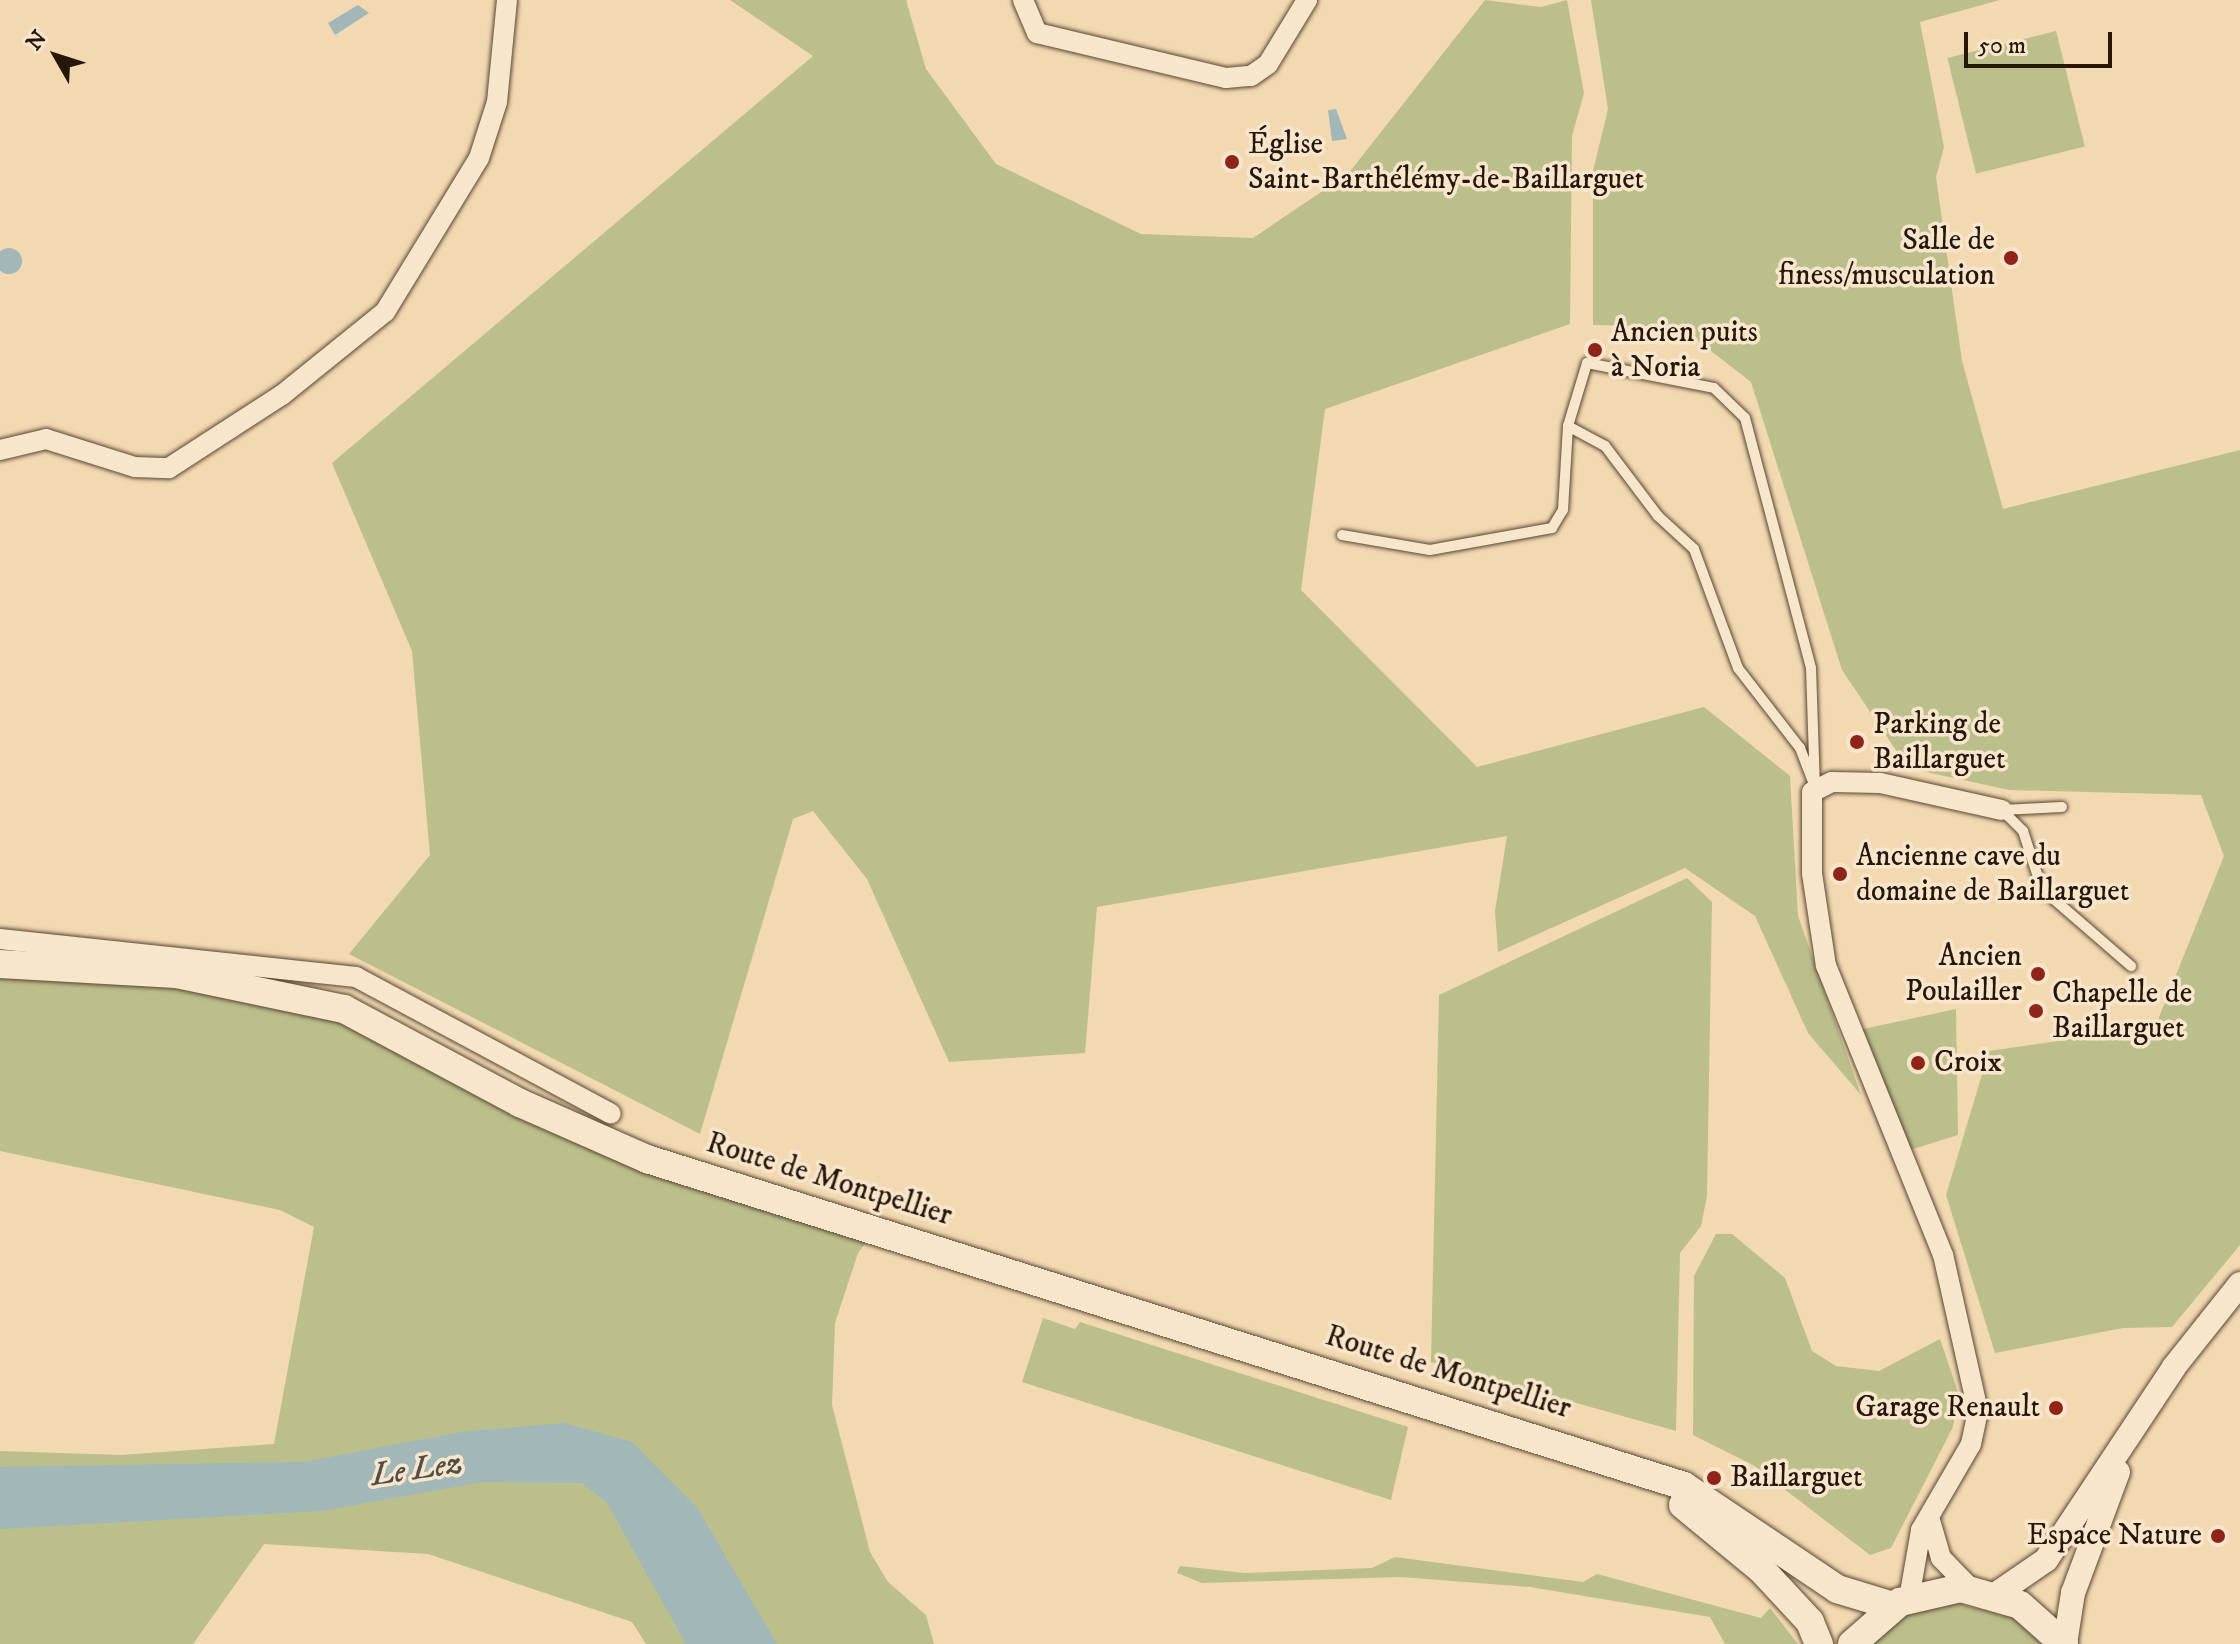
<!DOCTYPE html>
<meta charset="utf-8">
<style>
body{margin:0}
#map{position:relative;width:2240px;height:1644px;overflow:hidden;background:#f2d9b1;font-family:"IM FELL DW Pica",serif}
div>[style]{position:absolute}
.green>*{inset:0;background:#bbbf8b;transform-origin:0 0}
.water>*{inset:0;background:#a1b7b8}
.round{border-radius:50%}
.roads{filter:drop-shadow(0 0 2px #5a4734) drop-shadow(0 0 2px #5a4734)}
.service>*{height:10px;margin:-5px;padding:0 5px;transform-origin:5px;border-radius:5px;background:#f7e6cc}
.minor>*{height:20px;margin:-10px;padding:0 10px;transform-origin:10px;border-radius:10px;background:#f7e6cc}
.tertiary>*{height:24px;margin:-12px;padding:0 12px;transform-origin:12px;border-radius:12px;background:#f7e6cc}
.secondary>*{height:28px;margin:-14px;padding:0 14px;transform-origin:14px;border-radius:14px;background:#f7e6cc}
.dots>*{width:22px;height:22px;translate:-50% -50%;box-sizing:border-box;border:4px solid #f7e6cc;border-radius:50%}
span{translate:-50% -50%;white-space:nowrap;text-align:center;line-height:1.15;-webkit-text-stroke:7px #f7e6cc;paint-order:stroke}
.poi-label{font-size:30px;color:#27160a}
.left{translate:0 -50%;text-align:left}
.right{translate:-100% -50%;text-align:right}
.street-label{font-size:30px;color:#27160a}
.water-label{font-size:32px;color:#524e47;font-style:italic}
.north{position:absolute;left:16px;top:16px;width:80px;height:80px;-webkit-text-stroke:6px #f7e6cc;paint-order:stroke;rotate:309deg;font-size:22px;font-weight:700;line-height:32px;text-align:center;color:#27160a}
.north::after{content:'';display:block;margin:auto;width:28px;height:36px;background:#27160a;clip-path:polygon(50% 0,100% 100%,50% 72%,0 100%)}
.scale{position:absolute;left:1964px;top:32px;width:148px;height:36px;box-sizing:border-box;border:4px solid #27160a;border-top:0;padding-left:10px;font-size:24px;line-height:28px;white-space:nowrap;color:#27160a;-webkit-text-stroke:6px #f7e6cc;paint-order:stroke}
</style>
<div id="map">
<div class="green">
<div style="clip-path:polygon(730px 0,906px 0,926px 69px,996px 164px,1141px 234px,1253px 238px,1348px 174px,1485px 0,1541px 7px,1567px 0,1584px 93px,1572px 136px,1570px 324px,1325px 409px,1301px 590px,1477px 767px,1704px 707px,1790px 776px,1798px 916px,1861px 1095px,1808px 1033px,1755px 916px,1685px 868px,1498px 952px,1495px 911px,1507px 836px,1097px 907px,1085px 1053px,949px 1062px,867px 879px,813px 811px,793px 819px,700px 1134px,349px 954px,430px 855px,412px 651px,332px 463px,813px 56px)"></div>
<div style="clip-path:polygon(1591px 0,2000px 0,1920px 22px,1944px 147px,1936px 177px,1962px 361px,2003px 509px,2240px 450px,2240px 1245px,2172px 1327px,2123px 1328px,1995px 1353px,1946px 1195px,1989px 1051px,2155px 1027px,2224px 856px,2201px 795px,2009px 790px,1908px 768px,1842px 670px,1751px 382px,1680px 327px,1593px 325px,1593px 171px,1608px 109px)"></div>
<div style="left:2056px;top:31px;width:119px;height:112px;rotate:76deg"></div>
<div style="clip-path:polygon(1687px 878px,1712px 902px,1707px 1196px,1701px 1226px,1680px 1253px,1676px 1431px,1431px 1362px,1439px 995px)"></div>
<div style="clip-path:polygon(0 964px,344px 1009px,520px 1103px,876px 1229px,858px 1253px,835px 1323px,832px 1405px,870px 1552px,888px 1582px,926px 1615px,934px 1644px,646px 1644px,632px 1622px,428px 1554px,264px 1544px,193px 1644px,0 1644px,0 1451px,122px 1455px,274px 1444px,314px 1227px,280px 1210px,0 1151px)"></div>
<div style="clip-path:polygon(1956px 1009px,1958px 1135px,1910px 1150px,1859px 1030px)"></div>
<div style="clip-path:polygon(1716px 1234px,1732px 1234px,1785px 1278px,1812px 1351px,1836px 1366px,1879px 1371px,1940px 1339px,1958px 1392px,1953px 1427px,1891px 1548px,1870px 1555px,1753px 1465px,1693px 1435px,1694px 1276px)"></div>
<div style="clip-path:polygon(1043px 1318px,1075px 1329px,1080px 1322px,1408px 1427px,1391px 1500px,1022px 1382px)"></div>
<div style="clip-path:polygon(1395px 1557px,1583px 1582px,1597px 1574px,1761px 1618px,1770px 1608px,1798px 1644px,1725px 1644px,1710px 1617px,1530px 1587px,1401px 1577px,1202px 1583px,1177px 1573px,1180px 1566px,1244px 1573px,1372px 1568px)"></div>
<div style="clip-path:polygon(1952px 1602px,2021px 1620px,2047px 1644px,1867px 1644px,1905px 1614px)"></div>
</div>
<div class="water">
<div style="clip-path:polygon(358px 5px,369px 13px,335px 35px,328px 23px)"></div>
<div style="clip-path:polygon(1336px 109px,1347px 139px,1332px 141px,1328px 110px)"></div>
<div class="round" style="left:-4px;top:248px;width:26px;height:26px"></div>
<div style="clip-path:polygon(564px 1423px,632px 1442px,698px 1509px,777px 1644px,686px 1644px,607px 1503px,583px 1483px,483px 1482px,321px 1511px,0 1529px,0 1467px,303px 1462px,462px 1432px)"></div>
</div>
<div class="roads">
<div class="service">
<div style="left:1587px;top:363px;width:129px;rotate:11.1deg"></div>
<div style="left:1714px;top:388px;width:43px;rotate:44.1deg"></div>
<div style="left:1745px;top:418px;width:259px;rotate:75.2deg"></div>
<div style="left:1811px;top:668px;width:119px;rotate:88.1deg"></div>
<div style="left:1815px;top:787px;width:42px;rotate:-111deg"></div>
<div style="left:1800px;top:748px;width:101px;rotate:-127.8deg"></div>
<div style="left:1738px;top:668px;width:127px;rotate:-110.3deg"></div>
<div style="left:1694px;top:549px;width:49px;rotate:-137.5deg"></div>
<div style="left:1658px;top:516px;width:88px;rotate:-127.1deg"></div>
<div style="left:1605px;top:446px;width:42px;rotate:-151.6deg"></div>
<div style="left:1568px;top:426px;width:66px;rotate:-73.2deg"></div>
<div style="left:1342px;top:535px;width:89px;rotate:9.7deg"></div>
<div style="left:1430px;top:550px;width:124px;rotate:-10.2deg"></div>
<div style="left:1552px;top:528px;width:21px;rotate:-59deg"></div>
<div style="left:1563px;top:510px;width:84px;rotate:-86.6deg"></div>
<div style="left:2002px;top:810px;width:30px;rotate:45deg"></div>
<div style="left:2023px;top:831px;width:61px;rotate:71.9deg"></div>
<div style="left:2042px;top:889px;width:118px;rotate:40.9deg"></div>
<div style="left:2002px;top:810px;width:60px;rotate:-2.9deg"></div>
</div>
<div class="minor">
<div style="left:1023px;top:0;width:36px;rotate:67deg"></div>
<div style="left:1037px;top:33px;width:194px;rotate:13.4deg"></div>
<div style="left:1226px;top:78px;width:25px;rotate:-5deg"></div>
<div style="left:1251px;top:76px;width:21px;rotate:-35deg"></div>
<div style="left:1268px;top:64px;width:75px;rotate:-58.6deg"></div>
<div style="left:0;top:450px;width:47px;rotate:-13.4deg"></div>
<div style="left:46px;top:439px;width:93px;rotate:17.5deg"></div>
<div style="left:135px;top:467px;width:34px;rotate:2deg"></div>
<div style="left:169px;top:468px;width:135px;rotate:-32.9deg"></div>
<div style="left:282px;top:395px;width:132px;rotate:-38.9deg"></div>
<div style="left:385px;top:312px;width:180px;rotate:-58.6deg"></div>
<div style="left:479px;top:158px;width:59px;rotate:-72.2deg"></div>
<div style="left:497px;top:102px;width:102px;rotate:-84.4deg"></div>
<div style="left:0;top:939px;width:358px;rotate:6.1deg"></div>
<div style="left:356px;top:977px;width:289px;rotate:28.2deg"></div>
<div style="left:1929px;top:1517px;width:43px;rotate:73.7deg"></div>
<div style="left:1941px;top:1558px;width:45px;rotate:45.9deg"></div>
<div style="left:1909px;top:1599px;width:70px;rotate:-80.1deg"></div>
<div style="left:1921px;top:1530px;width:99px;rotate:-59.8deg"></div>
<div style="left:1971px;top:1444px;width:34px;rotate:-78deg"></div>
<div style="left:1978px;top:1411px;width:160px;rotate:-102.6deg"></div>
<div style="left:1943px;top:1255px;width:312px;rotate:-112deg"></div>
<div style="left:1826px;top:966px;width:94px;rotate:-98.6deg"></div>
<div style="left:1812px;top:873px;width:81px;rotate:-90deg"></div>
<div style="left:1812px;top:792px;width:22px;rotate:-27deg"></div>
<div style="left:1832px;top:782px;width:48px;rotate:1.2deg"></div>
<div style="left:1880px;top:783px;width:125px;rotate:12.5deg"></div>
</div>
<div class="tertiary">
<div style="left:1995px;top:1595px;width:62px;rotate:-34.5deg"></div>
<div style="left:2046px;top:1560px;width:232px;rotate:-56.4deg"></div>
<div style="left:2174px;top:1367px;width:106px;rotate:-51.5deg"></div>
<div style="left:2065px;top:1644px;width:52px;rotate:-81.1deg"></div>
<div style="left:2073px;top:1593px;width:129px;rotate:-69.6deg"></div>
</div>
<div class="secondary">
<div style="left:0;top:964px;width:176px;rotate:3.3deg"></div>
<div style="left:176px;top:974px;width:172px;rotate:11.8deg"></div>
<div style="left:344px;top:1009px;width:200px;rotate:28.1deg"></div>
<div style="left:520px;top:1103px;width:139px;rotate:23.8deg"></div>
<div style="left:647px;top:1159px;width:1087px;rotate:17.5deg"></div>
<div style="left:1684px;top:1486px;width:184px;rotate:33.9deg"></div>
<div style="left:1837px;top:1589px;width:59px;rotate:16.9deg"></div>
<div style="left:1683px;top:1505px;width:101px;rotate:39.4deg"></div>
<div style="left:1761px;top:1569px;width:72px;rotate:47.2deg"></div>
<div style="left:1810px;top:1622px;width:24px;rotate:68deg"></div>
<div style="left:1852px;top:1644px;width:64px;rotate:-41.2deg"></div>
<div style="left:1900px;top:1602px;width:63px;rotate:-12.9deg"></div>
<div style="left:1961px;top:1588px;width:61px;rotate:16.1deg"></div>
<div style="left:2020px;top:1605px;width:59px;rotate:41.6deg"></div>
</div>
</div>
<div class="dots">
<div style="left:1232px;top:162px;background:#8f2418"></div>
<div style="left:2011px;top:258px;background:#8f2418"></div>
<div style="left:1595px;top:350px;background:#8f2418"></div>
<div style="left:1857px;top:742px;background:#8f2418"></div>
<div style="left:1840px;top:874px;background:#8f2418"></div>
<div style="left:2038px;top:974px;background:#8f2418"></div>
<div style="left:2036px;top:1011px;background:#8f2418"></div>
<div style="left:1918px;top:1063px;background:#8f2418"></div>
<div style="left:2056px;top:1408px;background:#8f2418"></div>
<div style="left:1714px;top:1478px;background:#8f2418"></div>
<div style="left:2218px;top:1536px;background:#8f2418"></div>
</div>
<div class="poi-label">
<span class="left" style="left:1248px;top:162px">Église<br>Saint-Barthélémy-de-Baillarguet</span>
<span class="right" style="left:1995px;top:258px">Salle de<br>finess/musculation</span>
<span class="left" style="left:1611px;top:350px">Ancien puits<br>à Noria</span>
<span class="left" style="left:1873px;top:742px">Parking de<br>Baillarguet</span>
<span class="left" style="left:1856px;top:874px">Ancienne cave du<br>domaine de Baillarguet</span>
<span class="right" style="left:2022px;top:974px">Ancien<br>Poulailler</span>
<span class="left" style="left:2052px;top:1011px">Chapelle de<br>Baillarguet</span>
<span class="left" style="left:1934px;top:1063px">Croix</span>
<span class="right" style="left:2040px;top:1408px">Garage Renault</span>
<span class="left" style="left:1730px;top:1478px">Baillarguet</span>
<span class="right" style="left:2202px;top:1536px">Espace Nature</span>
</div>
<div class="street-label">
<span style="left:829px;top:1180px;rotate:17deg">Route de Montpellier</span>
<span style="left:1448px;top:1373px;rotate:17deg">Route de Montpellier</span>
</div>
<div class="water-label">
<span style="left:417px;top:1470px;rotate:-8deg">Le Lez</span>
</div>
<div class="north">N</div>
<div class="scale">50 m</div>
</div>
